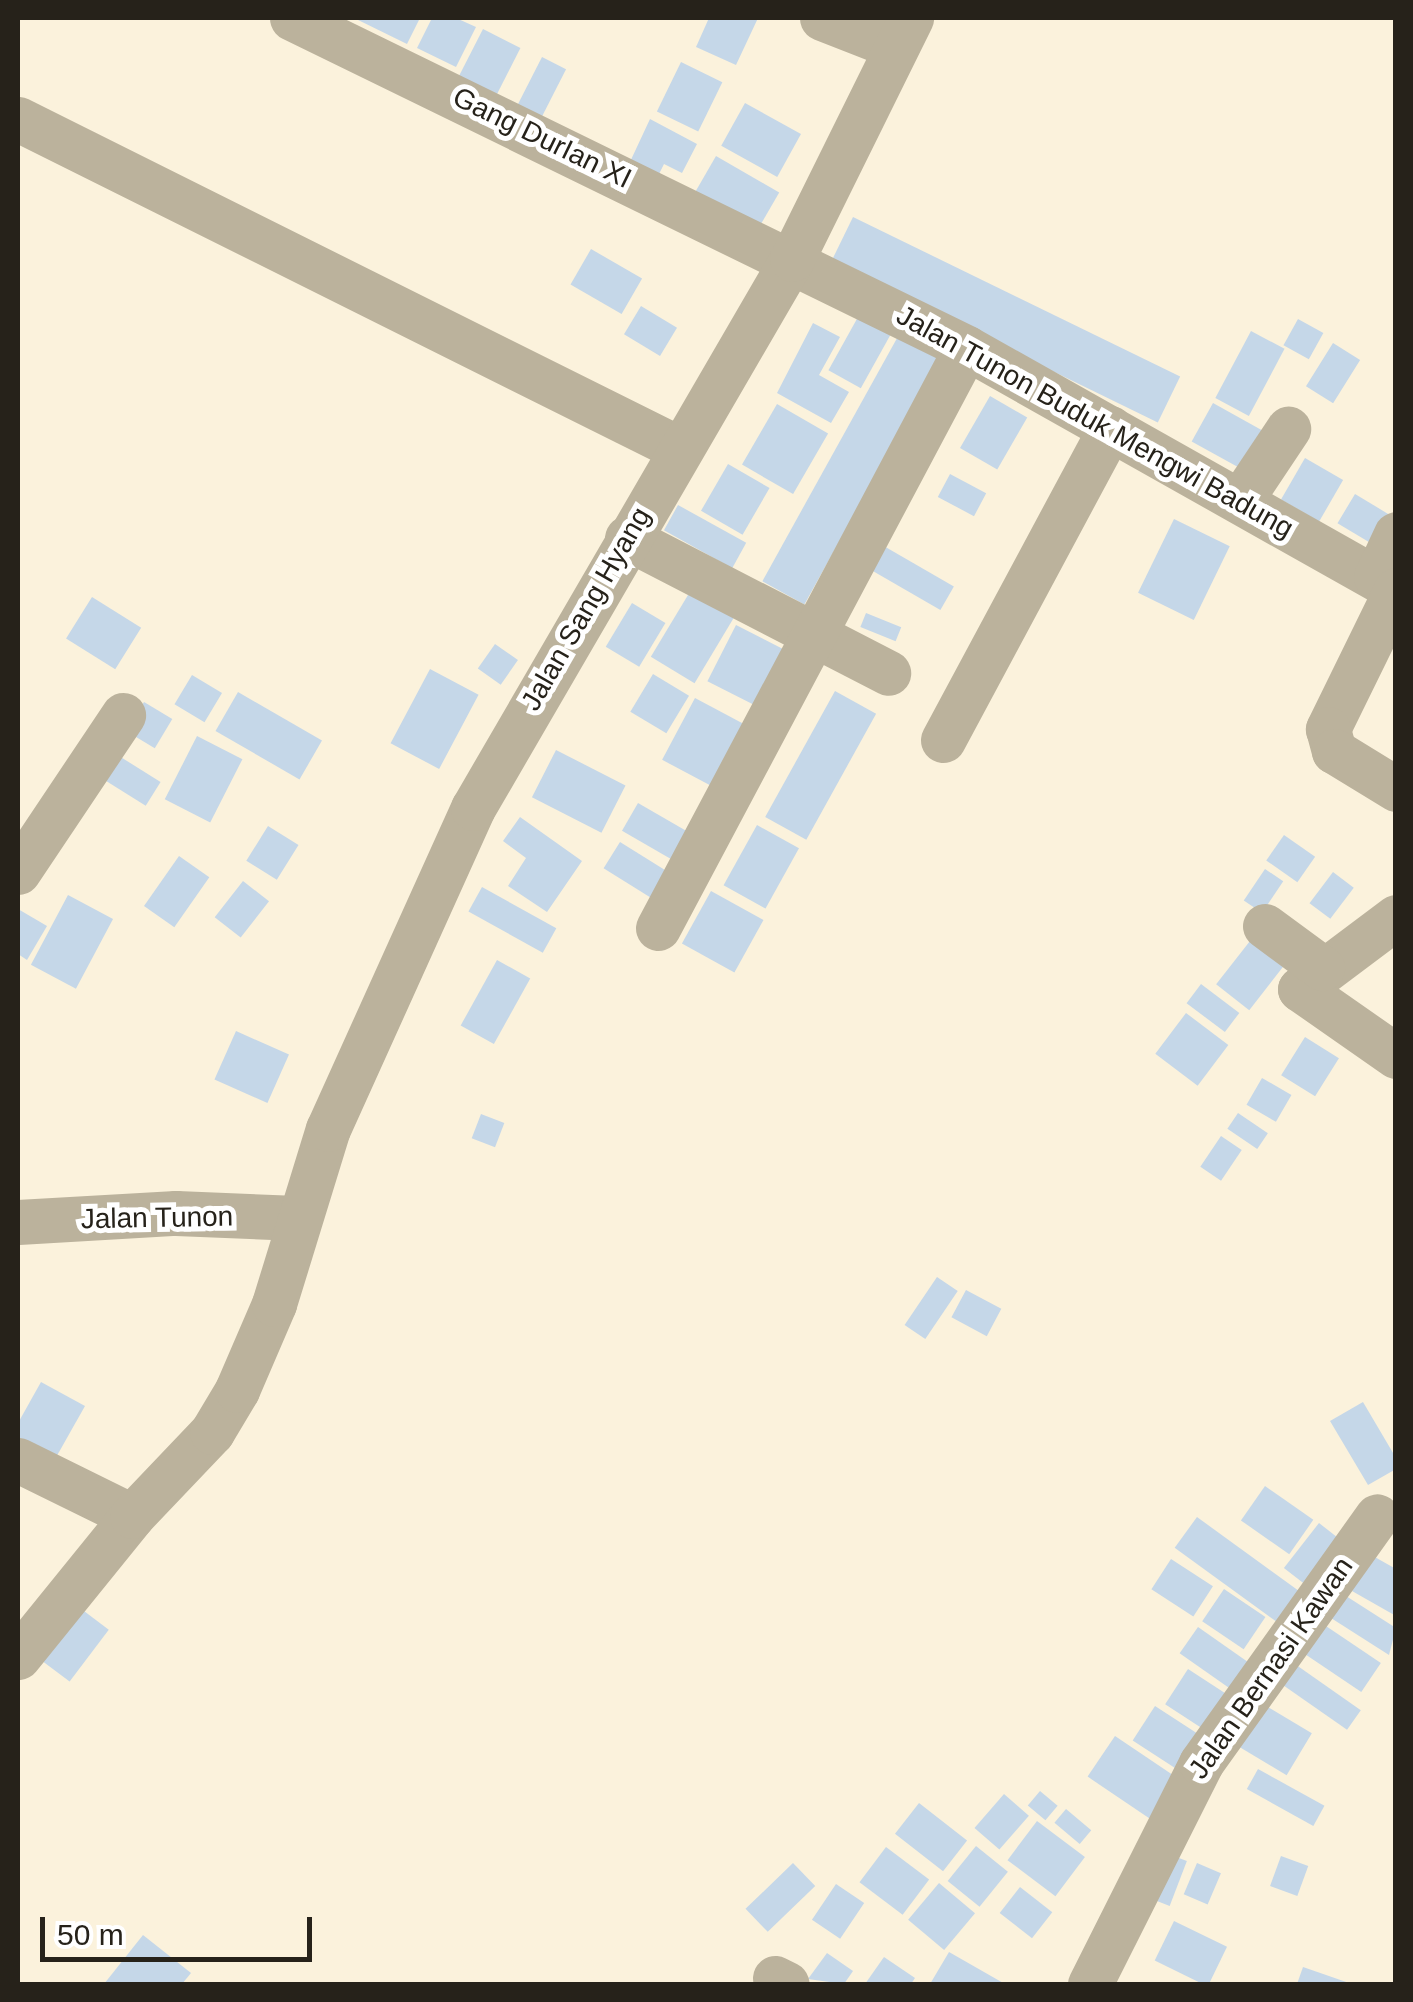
<!DOCTYPE html>
<style>
body{margin:0}
#map{position:relative;width:1413px;height:2002px;overflow:hidden;background:#fbf2dc;font-family:Arial,sans-serif}
div>[style]{position:absolute}
.building>*{inset:0;background:#c5d7e8;transform-origin:0 0}
.minor>*{height:45px;margin:-22.5px;padding:0 22.5px;transform-origin:22.5px;border-radius:22.5px;background:#bbb29c}
span{translate:-50% -50%;white-space:nowrap;text-align:center;line-height:1.15;-webkit-text-stroke:10px #fff;paint-order:stroke}
.street-label{font-size:28px;color:#26221a}
.frame{position:absolute;inset:0;border:20px solid #26221a;pointer-events:none}
.scale{position:absolute;left:40px;top:1917px;width:272px;height:45px;box-sizing:border-box;border:5px solid #26221a;border-top:0;padding-left:12px;font-size:30px;line-height:35px;white-space:nowrap;color:#26221a;-webkit-text-stroke:8px #fff;paint-order:stroke}
</style>
<div id="map">
<div class="building">
<div style="clip-path:polygon(354px 18px,420px 18px,407px 44px)"></div>
<div style="clip-path:polygon(432px 18px,456px 18px,476px 27px,456px 67px,417px 48px)"></div>
<div style="clip-path:polygon(709px 18px,758px 18px,736px 65px,696px 47px)"></div>
<div style="left:483px;top:29px;width:42px;height:54px;rotate:27deg"></div>
<div style="left:542px;top:57px;width:27px;height:55px;rotate:27deg"></div>
<div style="left:681px;top:62px;width:46px;height:55px;rotate:26deg"></div>
<div style="left:745px;top:103px;width:64px;height:49px;rotate:29deg"></div>
<div style="clip-path:polygon(650px 119px,697px 144px,682px 173px,664px 164px,657px 178px,629px 164px)"></div>
<div style="left:716px;top:156px;width:73px;height:43px;rotate:30deg"></div>
<div style="left:853px;top:217px;width:364px;height:51px;rotate:26deg"></div>
<div style="left:591px;top:249px;width:59px;height:41px;rotate:30deg"></div>
<div style="left:641px;top:306px;width:42px;height:33px;rotate:31deg"></div>
<div style="left:858px;top:317px;width:37px;height:61px;rotate:29deg"></div>
<div style="left:1298px;top:319px;width:29px;height:30px;rotate:29deg"></div>
<div style="clip-path:polygon(813px 323px,840px 337px,819px 375px,849px 392px,831px 423px,777px 393px)"></div>
<div style="left:901px;top:331px;width:48px;height:286px;rotate:29deg"></div>
<div style="left:1251px;top:331px;width:38px;height:76px;rotate:28deg"></div>
<div style="left:1333px;top:343px;width:32px;height:51px;rotate:32deg"></div>
<div style="left:990px;top:396px;width:43px;height:60px;rotate:30deg"></div>
<div style="left:1213px;top:403px;width:57px;height:44px;rotate:29deg"></div>
<div style="left:777px;top:404px;width:59px;height:70px;rotate:30deg"></div>
<div style="left:1305px;top:458px;width:44px;height:48px;rotate:30deg"></div>
<div style="left:728px;top:464px;width:48px;height:54px;rotate:30deg"></div>
<div style="left:950px;top:474px;width:41px;height:26px;rotate:28deg"></div>
<div style="left:1355px;top:494px;width:42px;height:34px;rotate:31deg"></div>
<div style="left:678px;top:505px;width:78px;height:29px;rotate:29deg"></div>
<div style="left:1174px;top:519px;width:62px;height:82px;rotate:26deg"></div>
<div style="left:882px;top:545px;width:83px;height:27px;rotate:30deg"></div>
<div style="left:691px;top:590px;width:51px;height:78px;rotate:31deg"></div>
<div style="left:92px;top:597px;width:58px;height:49px;rotate:32deg"></div>
<div style="left:632px;top:603px;width:39px;height:51px;rotate:31deg"></div>
<div style="left:866px;top:613px;width:38px;height:15px;rotate:22deg"></div>
<div style="left:736px;top:625px;width:56px;height:63px;rotate:27deg"></div>
<div style="left:495px;top:644px;width:28px;height:30px;rotate:35deg"></div>
<div style="left:430px;top:669px;width:55px;height:84px;rotate:28deg"></div>
<div style="left:653px;top:674px;width:42px;height:44px;rotate:31deg"></div>
<div style="left:192px;top:675px;width:35px;height:34px;rotate:31deg"></div>
<div style="left:835px;top:691px;width:47px;height:144px;rotate:29deg"></div>
<div style="left:238px;top:692px;width:97px;height:45px;rotate:30deg"></div>
<div style="left:695px;top:698px;width:58px;height:70px;rotate:28deg"></div>
<div style="left:144px;top:702px;width:33px;height:34px;rotate:31deg"></div>
<div style="left:197px;top:736px;width:51px;height:71px;rotate:27deg"></div>
<div style="left:556px;top:750px;width:78px;height:53px;rotate:27deg"></div>
<div style="left:119px;top:756px;width:49px;height:28px;rotate:32deg"></div>
<div style="left:638px;top:803px;width:61px;height:32px;rotate:30deg"></div>
<div style="clip-path:polygon(520px 817px,582px 861px,547px 912px,508px 886px,526px 858px,503px 841px)"></div>
<div style="left:757px;top:825px;width:48px;height:69px;rotate:29deg"></div>
<div style="left:268px;top:826px;width:36px;height:41px;rotate:32deg"></div>
<div style="left:1284px;top:835px;width:38px;height:31px;rotate:35deg"></div>
<div style="left:620px;top:842px;width:61px;height:31px;rotate:32deg"></div>
<div style="left:179px;top:856px;width:37px;height:61px;rotate:35deg"></div>
<div style="left:1265px;top:869px;width:22px;height:38px;rotate:34deg"></div>
<div style="left:1333px;top:872px;width:26px;height:39px;rotate:37deg"></div>
<div style="left:243px;top:881px;width:33px;height:46px;rotate:38deg"></div>
<div style="left:482px;top:887px;width:85px;height:28px;rotate:29deg"></div>
<div style="left:711px;top:891px;width:60px;height:60px;rotate:29deg"></div>
<div style="left:68px;top:895px;width:51px;height:79px;rotate:28deg"></div>
<div style="clip-path:polygon(18px 909px,47px 926px,27px 960px,18px 954px)"></div>
<div style="left:1250px;top:941px;width:42px;height:55px;rotate:38deg"></div>
<div style="left:497px;top:960px;width:38px;height:75px;rotate:29deg"></div>
<div style="left:1201px;top:984px;width:48px;height:24px;rotate:37deg"></div>
<div style="left:1186px;top:1013px;width:53px;height:51px;rotate:37deg"></div>
<div style="left:236px;top:1031px;width:58px;height:53px;rotate:24deg"></div>
<div style="left:1305px;top:1037px;width:40px;height:45px;rotate:32deg"></div>
<div style="left:1262px;top:1078px;width:34px;height:31px;rotate:30deg"></div>
<div style="left:1238px;top:1113px;width:36px;height:19px;rotate:34deg"></div>
<div style="left:481px;top:1114px;width:25px;height:26px;rotate:21deg"></div>
<div style="left:1221px;top:1136px;width:25px;height:37px;rotate:34deg"></div>
<div style="left:937px;top:1277px;width:25px;height:58px;rotate:34deg"></div>
<div style="left:966px;top:1290px;width:40px;height:31px;rotate:28deg"></div>
<div style="clip-path:polygon(41px 1382px,85px 1406px,50px 1468px,18px 1450px,18px 1423px)"></div>
<div style="clip-path:polygon(1363px 1402px,1396px 1458px,1396px 1469px,1368px 1485px,1330px 1421px)"></div>
<div style="left:1265px;top:1486px;width:59px;height:42px;rotate:35deg"></div>
<div style="left:1197px;top:1517px;width:129px;height:38px;rotate:36deg"></div>
<div style="left:1319px;top:1523px;width:34px;height:57px;rotate:38deg"></div>
<div style="clip-path:polygon(1373px 1556px,1396px 1569px,1396px 1616px,1352px 1591px)"></div>
<div style="left:1171px;top:1559px;width:50px;height:36px;rotate:33deg"></div>
<div style="left:1224px;top:1589px;width:50px;height:39px;rotate:34deg"></div>
<div style="clip-path:polygon(1346px 1596px,1396px 1628px,1389px 1655px,1331px 1618px)"></div>
<div style="left:80px;top:1608px;width:36px;height:65px;rotate:37deg"></div>
<div style="left:1317px;top:1620px;width:77px;height:35px;rotate:34deg"></div>
<div style="left:1198px;top:1627px;width:67px;height:32px;rotate:35deg"></div>
<div style="left:1292px;top:1662px;width:84px;height:24px;rotate:35deg"></div>
<div style="left:1188px;top:1669px;width:54px;height:42px;rotate:33deg"></div>
<div style="left:1263px;top:1704px;width:57px;height:49px;rotate:31deg"></div>
<div style="left:1155px;top:1706px;width:56px;height:41px;rotate:33deg"></div>
<div style="left:1115px;top:1736px;width:77px;height:49px;rotate:34deg"></div>
<div style="left:1258px;top:1769px;width:76px;height:23px;rotate:29deg"></div>
<div style="left:1040px;top:1791px;width:23px;height:19px;rotate:40deg"></div>
<div style="left:1004px;top:1794px;width:33px;height:45px;rotate:41deg"></div>
<div style="left:919px;top:1803px;width:61px;height:39px;rotate:38deg"></div>
<div style="left:1066px;top:1809px;width:33px;height:18px;rotate:40deg"></div>
<div style="left:1037px;top:1821px;width:60px;height:49px;rotate:37deg"></div>
<div style="left:976px;top:1846px;width:41px;height:45px;rotate:39deg"></div>
<div style="left:886px;top:1847px;width:54px;height:44px;rotate:37deg"></div>
<div style="left:1171px;top:1855px;width:17px;height:48px;rotate:21deg"></div>
<div style="left:1281px;top:1856px;width:29px;height:32px;rotate:20deg"></div>
<div style="left:793px;top:1863px;width:32px;height:66px;rotate:46deg"></div>
<div style="left:1197px;top:1863px;width:26px;height:34px;rotate:23deg"></div>
<div style="left:939px;top:1883px;width:47px;height:48px;rotate:40deg"></div>
<div style="left:836px;top:1884px;width:34px;height:43px;rotate:34deg"></div>
<div style="left:1020px;top:1887px;width:41px;height:33px;rotate:38deg"></div>
<div style="left:1174px;top:1921px;width:59px;height:44px;rotate:26deg"></div>
<div style="clip-path:polygon(143px 1935px,191px 1973px,182px 1984px,104px 1984px)"></div>
<div style="clip-path:polygon(949px 1952px,1005px 1984px,930px 1984px)"></div>
<div style="clip-path:polygon(827px 1953px,853px 1971px,844px 1984px,808px 1979px)"></div>
<div style="clip-path:polygon(884px 1957px,915px 1978px,911px 1984px,865px 1984px)"></div>
<div style="clip-path:polygon(1303px 1967px,1352px 1984px,1297px 1984px)"></div>
</div>
<div class="minor">
<div style="left:292px;top:18px;width:751px;rotate:26.05deg"></div>
<div style="left:967px;top:348px;width:493px;rotate:29.4deg"></div>
<div style="left:822px;top:18px;width:79px;rotate:21.4deg"></div>
<div style="left:18px;top:119px;width:740px;rotate:26.5deg"></div>
<div style="left:1240px;top:501px;width:87px;rotate:-56.3deg"></div>
<div style="left:627px;top:538px;width:294px;rotate:27.3deg"></div>
<div style="left:1376px;top:577px;width:47px;rotate:-65.1deg"></div>
<div style="left:1396px;top:590px;width:155px;rotate:116.1deg"></div>
<div style="left:1328px;top:729px;width:23px;rotate:75deg"></div>
<div style="left:1334px;top:751px;width:73px;rotate:31.5deg"></div>
<div style="left:943px;top:740px;width:354px;rotate:-61.8deg"></div>
<div style="left:18px;top:872px;width:189px;rotate:-56.2deg"></div>
<div style="left:1396px;top:917px;width:120px;rotate:143.1deg"></div>
<div style="left:1300px;top:989px;width:117px;rotate:34.9deg"></div>
<div style="left:1265px;top:926px;width:71px;rotate:36.4deg"></div>
<div style="left:658px;top:928px;width:640px;rotate:-62.03deg"></div>
<div style="left:18px;top:1222px;width:158px;rotate:-3.3deg"></div>
<div style="left:176px;top:1213px;width:121px;rotate:2.4deg"></div>
<div style="left:18px;top:1460px;width:127px;rotate:26.2deg"></div>
<div style="left:18px;top:1657px;width:181px;rotate:-51deg"></div>
<div style="left:132px;top:1516px;width:116px;rotate:-46.4deg"></div>
<div style="left:212px;top:1432px;width:49px;rotate:-59.2deg"></div>
<div style="left:237px;top:1390px;width:94px;rotate:-66.7deg"></div>
<div style="left:274px;top:1304px;width:183px;rotate:-72.9deg"></div>
<div style="left:328px;top:1129px;width:352px;rotate:-65.7deg"></div>
<div style="left:473px;top:808px;width:635px;rotate:-59.84deg"></div>
<div style="left:792px;top:259px;width:269px;rotate:-63.7deg"></div>
<div style="left:775px;top:1978px;width:13px;rotate:27deg"></div>
<div style="left:1090px;top:1984px;width:247px;rotate:-63.3deg"></div>
<div style="left:1201px;top:1763px;width:303px;rotate:-54.5deg"></div>
</div>
<div class="street-label">
<span style="left:542px;top:138px;rotate:26deg">Gang DurIan XI</span>
<span style="left:1095px;top:422px;rotate:29deg">Jalan Tunon Buduk Mengwi Badung</span>
<span style="left:586px;top:609px;rotate:-60deg">Jalan Sang Hyang</span>
<span style="left:157px;top:1218px;rotate:-1deg">Jalan Tunon</span>
<span style="left:1271px;top:1668px;rotate:-55deg">Jalan Bernasi Kawan</span>
</div>
<div class="frame"></div>
<div class="scale">50 m</div>
</div>
